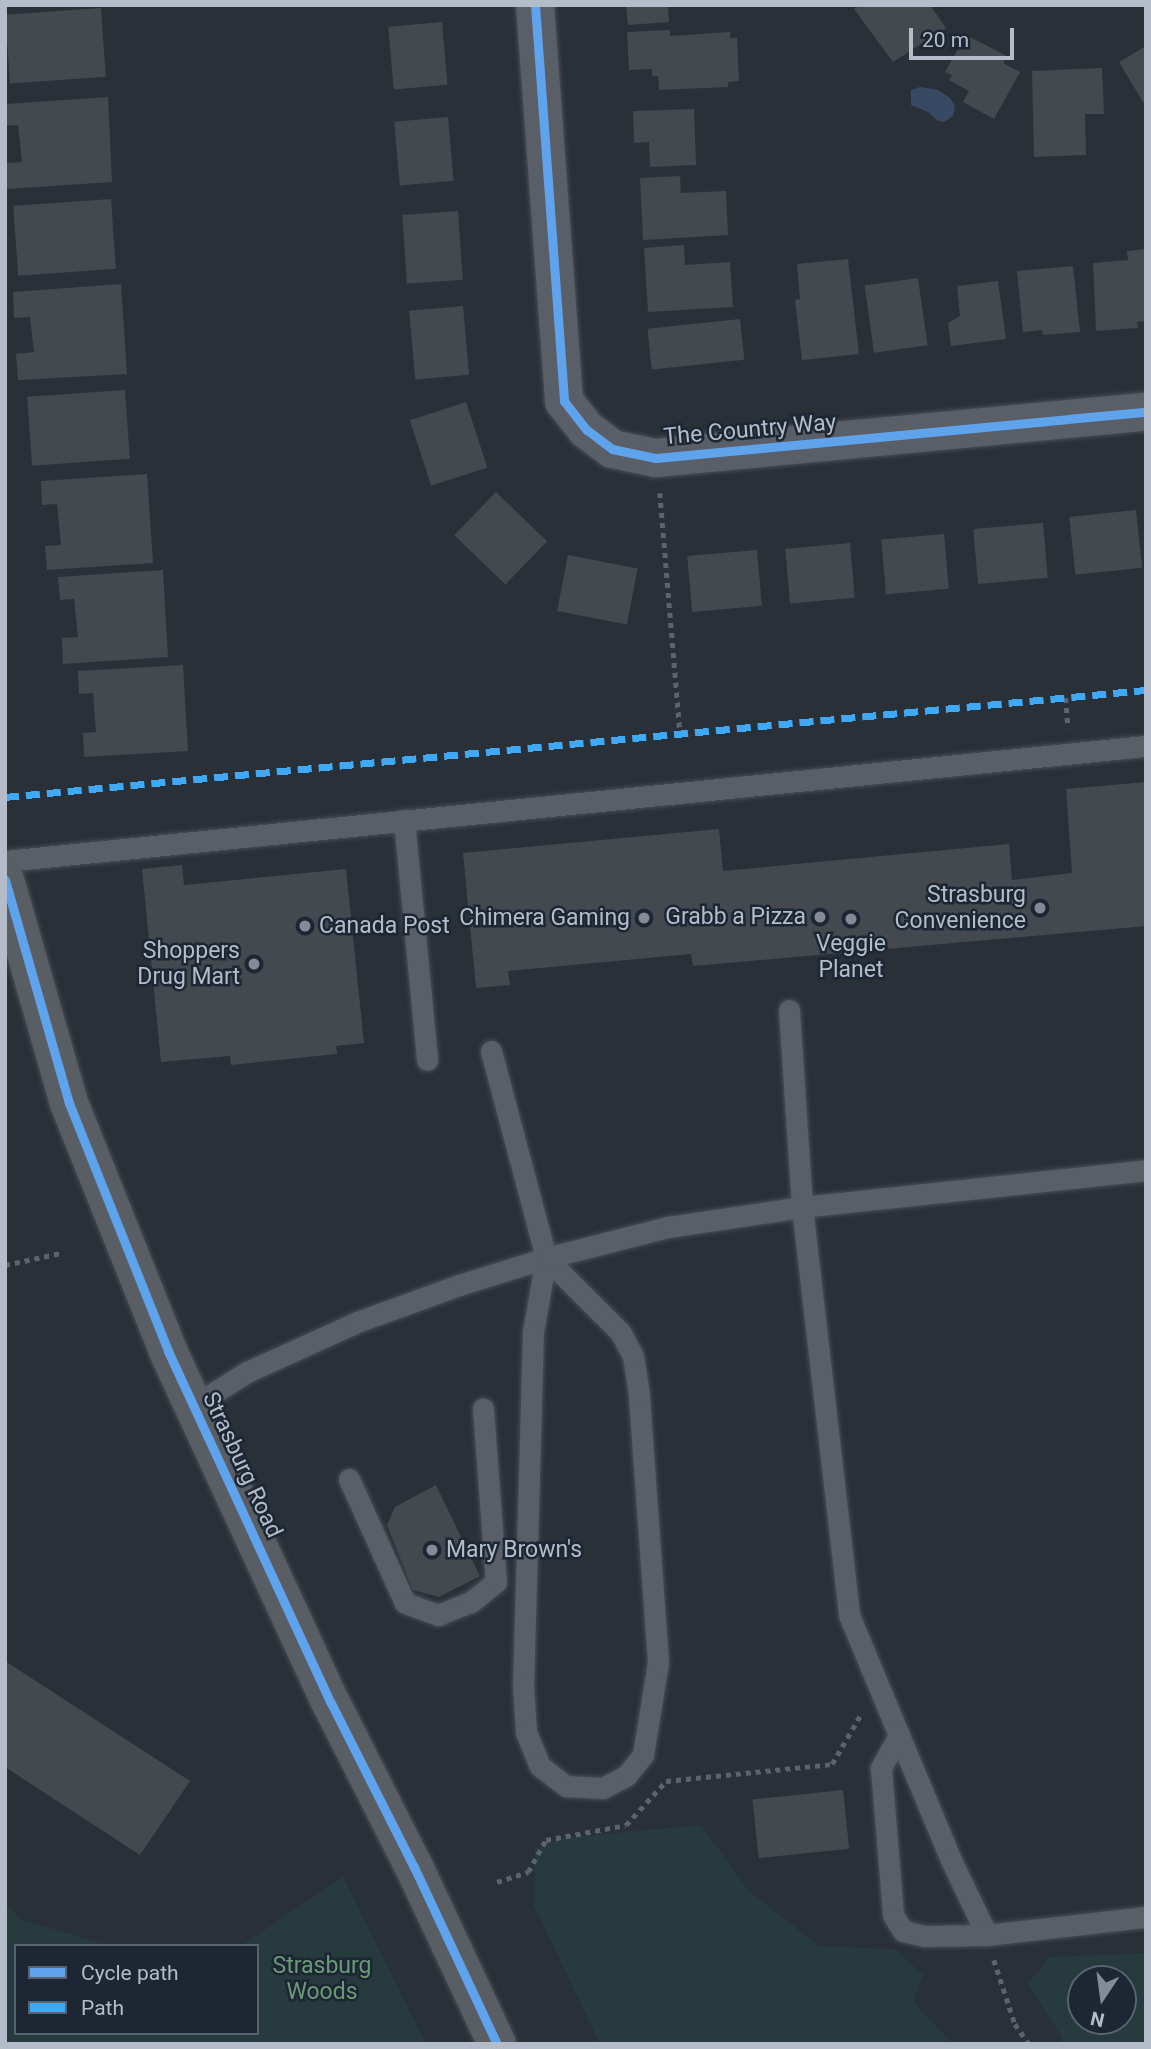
<!DOCTYPE html>
<style>
body{margin:0}
#map{position:relative;width:1151px;height:2049px;overflow:hidden;background:#2a3038;font-family:Roboto,sans-serif}
div>[style]{position:absolute}
.green>*{inset:0;background:#273a3e}
.water>*{inset:0;background:#384963}
.building>*{inset:0;background:#444950;transform-origin:0 0}
.path>*{height:4.5px;margin-top:-2.25px;transform-origin:0;background:repeating-linear-gradient(90deg,#5d636a 0 5px,transparent 0 10px)}
.roads{filter:drop-shadow(0 0 2px #484c53) drop-shadow(0 0 2px #484c53)}
.lane>*{height:21px;margin:-10.5px;padding:0 10.5px;transform-origin:10.5px;border-radius:10.5px;background:#5a5e66}
.street>*{height:38px;margin:-19px;padding:0 19px;transform-origin:19px;border-radius:19px;background:#5a5e66}
.secondary>*{height:38px;margin:-19px;padding:0 19px;transform-origin:19px;border-radius:19px;background:#595d64}
.quiet>*{height:7px;margin-top:-3.5px;transform-origin:0;background:repeating-linear-gradient(90deg,#3fa9f5 0 14px,transparent 0 21px)}
.cycleway>*{height:9px;margin:-4.5px;padding:0 4.5px;transform-origin:4.5px;border-radius:4.5px;background:#60a3ed}
.dots>*{width:19px;height:19px;translate:-50% -50%;box-sizing:border-box;border:4px solid #1d2633;border-radius:50%}
span{translate:-50% -50%;white-space:nowrap;text-align:center;line-height:1.15;-webkit-text-stroke:5px #1d2633;paint-order:stroke}
.street-label{font-size:23px;color:#b4bcc9}
.poi-label{font-size:23px;color:#b4bcc9}
.right{translate:-100% -50%;text-align:right}
.left{translate:0 -50%;text-align:left}
.park-label{font-size:23px;color:#6b9a76}
.frame{position:absolute;inset:0;border:7px solid #b4bcc9;pointer-events:none}
.legend{position:absolute;left:14px;top:1944px;width:245px;height:91px;box-sizing:border-box;background:#1d2633;border:2px solid #59626f;margin:0;padding:9px 12px;list-style:none;font-size:21px;color:#b4bcc9}
.legend li{display:flex;align-items:center;gap:14px;height:35px}
.legend b{width:35px;border:2px solid #59626f}
.north{position:absolute;left:1067px;top:1965px;width:70px;height:70px;box-sizing:border-box;background:#1d2633;border:2px solid #59626f;border-radius:50%;rotate:193deg;font-size:19px;font-weight:700;line-height:28px;text-align:center;color:#b4bcc9}
.north::after{content:'';display:block;margin:auto;width:24px;height:32px;background:#848b96;clip-path:polygon(50% 0,100% 100%,50% 72%,0 100%)}
.scale{position:absolute;left:909px;top:28px;width:105px;height:32px;box-sizing:border-box;border:4px solid #b4bcc9;border-top:0;padding-left:9px;font-size:21px;line-height:24px;white-space:nowrap;color:#b4bcc9;-webkit-text-stroke:5px #1d2633;paint-order:stroke}
</style>
<div id="map">
<div class="green">
<div style="clip-path:polygon(701px 1825px,749px 1891px,819px 1946px,895px 1949px,923px 1975px,913px 2002px,953px 2044px,600px 2044px,534px 1905px,535px 1849px,562px 1838px)"></div>
<div style="clip-path:polygon(343px 1877px,426px 2044px,5px 2044px,5px 1902px,20px 1919px,110px 1946px,16px 1946px,16px 2033px,257px 2033px,257px 1946px,241px 1946px)"></div>
<div style="clip-path:polygon(evenodd,1146px 1953px,1146px 2044px,1055px 2044px,1063px 2039px,1028px 1984px,1050px 1957px,1146px 1953px,1081px 1979px,1123px 1979px,1123px 2021px,1081px 2021px,1081px 1979px)"></div>
</div>
<div class="water">
<div style="clip-path:polygon(920px 87px,938px 90px,950px 98px,955px 106px,953px 116px,944px 122px,938px 121px,928px 112px,911px 105px,911px 90px)"></div>
</div>
<div class="building">
<div style="clip-path:polygon(626px 5px,668px 5px,669px 22px,628px 25px)"></div>
<div style="clip-path:polygon(861px 5px,930px 5px,946px 28px,893px 62px,854px 9px)"></div>
<div style="left:101px;top:8px;width:69px;height:96px;rotate:86deg"></div>
<div style="left:442px;top:22px;width:63px;height:54px;rotate:85deg"></div>
<div style="clip-path:polygon(670px 30px,670px 36px,730px 32px,730px 38px,737px 38px,739px 81px,728px 82px,728px 87px,659px 90px,658px 76px,652px 76px,652px 69px,629px 70px,627px 32px)"></div>
<div style="clip-path:polygon(966px 35px,1007px 56px,1003px 63px,1020px 72px,994px 119px,963px 102px,969px 91px,949px 80px,952px 75px,945px 72px)"></div>
<div style="clip-path:polygon(1146px 46px,1146px 107px,1119px 62px)"></div>
<div style="clip-path:polygon(1102px 68px,1104px 114px,1085px 114px,1086px 155px,1034px 157px,1032px 71px)"></div>
<div style="clip-path:polygon(108px 97px,112px 182px,7px 189px,5px 163px,22px 162px,18px 125px,5px 126px,5px 104px)"></div>
<div style="clip-path:polygon(694px 109px,696px 165px,650px 167px,649px 142px,634px 143px,633px 111px)"></div>
<div style="left:448px;top:117px;width:64px;height:54px;rotate:85deg"></div>
<div style="clip-path:polygon(680px 176px,681px 193px,726px 191px,728px 235px,643px 240px,640px 178px)"></div>
<div style="left:111px;top:199px;width:70px;height:98px;rotate:86deg"></div>
<div style="left:458px;top:211px;width:69px;height:56px;rotate:86deg"></div>
<div style="clip-path:polygon(684px 245px,685px 265px,730px 262px,733px 307px,648px 312px,644px 248px)"></div>
<div style="clip-path:polygon(1146px 249px,1146px 321px,1137px 322px,1138px 328px,1096px 331px,1093px 263px,1128px 260px,1127px 251px)"></div>
<div style="clip-path:polygon(848px 259px,859px 354px,802px 360px,795px 300px,800px 299px,797px 264px)"></div>
<div style="clip-path:polygon(1073px 266px,1080px 332px,1043px 335px,1042px 330px,1023px 332px,1017px 271px)"></div>
<div style="left:918px;top:278px;width:68px;height:54px;rotate:82deg"></div>
<div style="clip-path:polygon(998px 281px,1006px 339px,951px 346px,948px 323px,960px 316px,957px 286px)"></div>
<div style="clip-path:polygon(121px 284px,127px 374px,18px 380px,16px 354px,34px 352px,30px 317px,14px 318px,13px 292px)"></div>
<div style="left:463px;top:306px;width:69px;height:54px;rotate:85deg"></div>
<div style="left:740px;top:319px;width:41px;height:93px;rotate:84deg"></div>
<div style="left:125px;top:390px;width:69px;height:98px;rotate:86deg"></div>
<div style="left:466px;top:402px;width:69px;height:59px;rotate:72deg"></div>
<div style="clip-path:polygon(147px 474px,153px 563px,47px 570px,45px 546px,61px 545px,57px 504px,42px 505px,41px 481px)"></div>
<div style="left:496px;top:492px;width:71px;height:60px;rotate:44deg"></div>
<div style="left:1136px;top:510px;width:58px;height:67px;rotate:84deg"></div>
<div style="left:1043px;top:523px;width:55px;height:70px;rotate:85deg"></div>
<div style="left:944px;top:534px;width:55px;height:63px;rotate:85deg"></div>
<div style="left:850px;top:543px;width:55px;height:65px;rotate:85deg"></div>
<div style="left:757px;top:550px;width:56px;height:70px;rotate:85deg"></div>
<div style="left:568px;top:555px;width:71px;height:57px;rotate:11deg"></div>
<div style="clip-path:polygon(163px 570px,168px 657px,63px 664px,62px 638px,78px 637px,74px 599px,60px 600px,58px 577px)"></div>
<div style="clip-path:polygon(183px 665px,188px 751px,84px 757px,83px 733px,96px 732px,93px 693px,79px 694px,78px 671px)"></div>
<div style="clip-path:polygon(1146px 782px,1146px 926px,693px 966px,691px 954px,508px 971px,510px 985px,476px 988px,463px 853px,719px 829px,723px 871px,1009px 844px,1012px 880px,1072px 873px,1066px 789px)"></div>
<div style="clip-path:polygon(182px 865px,184px 885px,346px 869px,364px 1043px,336px 1046px,337px 1054px,231px 1065px,230px 1056px,161px 1062px,142px 869px)"></div>
<div style="clip-path:polygon(436px 1485px,480px 1576px,439px 1597px,413px 1590px,387px 1525px,395px 1507px)"></div>
<div style="clip-path:polygon(5px 1661px,190px 1781px,140px 1855px,5px 1767px)"></div>
<div style="left:843px;top:1790px;width:59px;height:91px;rotate:84deg"></div>
</div>
<div class="path">
<div style="left:660px;top:493px;width:241px;rotate:85.2deg"></div>
<div style="left:1066px;top:698px;width:30px;rotate:86deg"></div>
<div style="left:5px;top:1265px;width:57px;rotate:-12.1deg"></div>
<div style="left:497px;top:1882px;width:33px;rotate:-18deg"></div>
<div style="left:528px;top:1872px;width:37px;rotate:-61deg"></div>
<div style="left:546px;top:1840px;width:81px;rotate:-10.6deg"></div>
<div style="left:626px;top:1825px;width:59px;rotate:-47.7deg"></div>
<div style="left:666px;top:1781px;width:167px;rotate:-5.8deg"></div>
<div style="left:832px;top:1764px;width:58px;rotate:-59.9deg"></div>
<div style="left:994px;top:1960px;width:67px;rotate:71.8deg"></div>
<div style="left:1015px;top:2024px;width:24px;rotate:55deg"></div>
</div>
<div class="roads">
<div class="lane">
<div style="left:404px;top:820px;width:241px;rotate:84.5deg"></div>
<div style="left:5px;top:861px;width:1147px;rotate:-5.76deg"></div>
<div style="left:789px;top:1010px;width:197px;rotate:86.2deg"></div>
<div style="left:802px;top:1207px;width:411px;rotate:83.4deg"></div>
<div style="left:849px;top:1615px;width:265px;rotate:67.4deg"></div>
<div style="left:951px;top:1860px;width:83px;rotate:64.4deg"></div>
<div style="left:491px;top:1051px;width:214px;rotate:75.1deg"></div>
<div style="left:546px;top:1258px;width:75px;rotate:100deg"></div>
<div style="left:533px;top:1332px;width:352px;rotate:91.6deg"></div>
<div style="left:523px;top:1684px;width:48px;rotate:86.4deg"></div>
<div style="left:526px;top:1732px;width:37px;rotate:68deg"></div>
<div style="left:540px;top:1766px;width:33px;rotate:38deg"></div>
<div style="left:566px;top:1786px;width:37px;rotate:3deg"></div>
<div style="left:603px;top:1788px;width:26px;rotate:-28deg"></div>
<div style="left:626px;top:1776px;width:27px;rotate:-51deg"></div>
<div style="left:643px;top:1755px;width:94px;rotate:-80.8deg"></div>
<div style="left:658px;top:1662px;width:269px;rotate:-94.1deg"></div>
<div style="left:639px;top:1394px;width:38px;rotate:-99deg"></div>
<div style="left:633px;top:1356px;width:27px;rotate:-118deg"></div>
<div style="left:620px;top:1332px;width:105px;rotate:-135deg"></div>
<div style="left:193px;top:1406px;width:64px;rotate:-32.2deg"></div>
<div style="left:247px;top:1372px;width:121px;rotate:-24.4deg"></div>
<div style="left:357px;top:1322px;width:109px;rotate:-19.9deg"></div>
<div style="left:459px;top:1285px;width:91px;rotate:-17.2deg"></div>
<div style="left:546px;top:1258px;width:126px;rotate:-14.3deg"></div>
<div style="left:668px;top:1227px;width:135px;rotate:-8.5deg"></div>
<div style="left:802px;top:1207px;width:346px;rotate:-6.1deg"></div>
<div style="left:349px;top:1479px;width:136px;rotate:65.7deg"></div>
<div style="left:405px;top:1603px;width:35px;rotate:20deg"></div>
<div style="left:438px;top:1615px;width:35px;rotate:-22deg"></div>
<div style="left:471px;top:1602px;width:32px;rotate:-39deg"></div>
<div style="left:496px;top:1582px;width:174px;rotate:-94.3deg"></div>
<div style="left:899px;top:1735px;width:38px;rotate:119deg"></div>
<div style="left:881px;top:1768px;width:147px;rotate:85.3deg"></div>
<div style="left:893px;top:1915px;width:19px;rotate:58deg"></div>
<div style="left:903px;top:1931px;width:22px;rotate:13deg"></div>
<div style="left:924px;top:1936px;width:63px;rotate:-0.9deg"></div>
<div style="left:987px;top:1935px;width:160px;rotate:-6.5deg"></div>
</div>
<div class="street">
<div style="left:535px;top:5px;width:397px;rotate:85.8deg"></div>
<div style="left:564px;top:401px;width:37px;rotate:52deg"></div>
<div style="left:587px;top:430px;width:31px;rotate:37deg"></div>
<div style="left:612px;top:449px;width:45px;rotate:11.6deg"></div>
<div style="left:656px;top:458px;width:492px;rotate:-5.4deg"></div>
</div>
<div class="secondary">
<div style="left:5px;top:880px;width:232px;rotate:74deg"></div>
<div style="left:69px;top:1103px;width:267px;rotate:68.2deg"></div>
<div style="left:168px;top:1351px;width:388px;rotate:65.2deg"></div>
<div style="left:331px;top:1703px;width:184px;rotate:63.2deg"></div>
<div style="left:414px;top:1867px;width:195px;rotate:64.9deg"></div>
</div>
</div>
<div class="quiet">
<div style="left:5px;top:797px;width:1146px;rotate:-5.36deg"></div>
</div>
<div class="cycleway">
<div style="left:535px;top:5px;width:397px;rotate:85.8deg"></div>
<div style="left:564px;top:401px;width:37px;rotate:52deg"></div>
<div style="left:587px;top:430px;width:31px;rotate:37deg"></div>
<div style="left:612px;top:449px;width:45px;rotate:11.6deg"></div>
<div style="left:656px;top:458px;width:492px;rotate:-5.4deg"></div>
<div style="left:5px;top:880px;width:232px;rotate:74deg"></div>
<div style="left:69px;top:1103px;width:267px;rotate:68.2deg"></div>
<div style="left:168px;top:1351px;width:388px;rotate:65.2deg"></div>
<div style="left:331px;top:1703px;width:184px;rotate:63.2deg"></div>
<div style="left:414px;top:1867px;width:195px;rotate:64.9deg"></div>
</div>
<div class="dots">
<div style="left:1040px;top:908px;background:#848b96"></div>
<div style="left:820px;top:917px;background:#848b96"></div>
<div style="left:644px;top:918px;background:#848b96"></div>
<div style="left:851px;top:919px;background:#848b96"></div>
<div style="left:305px;top:926px;background:#848b96"></div>
<div style="left:254px;top:964px;background:#848b96"></div>
<div style="left:432px;top:1550px;background:#848b96"></div>
</div>
<div class="street-label">
<span style="left:750px;top:430px;rotate:-5deg">The Country Way</span>
<span style="left:242px;top:1465px;rotate:65deg">Strasburg Road</span>
</div>
<div class="poi-label">
<span class="right" style="left:1026px;top:908px">Strasburg<br>Convenience</span>
<span class="right" style="left:806px;top:917px">Grabb a Pizza</span>
<span class="right" style="left:630px;top:918px">Chimera Gaming</span>
<span class="left" style="left:319px;top:926px">Canada Post</span>
<span style="left:851px;top:957px">Veggie<br>Planet</span>
<span class="right" style="left:240px;top:964px">Shoppers<br>Drug Mart</span>
<span class="left" style="left:446px;top:1550px">Mary Brown's</span>
</div>
<div class="park-label">
<span style="left:322px;top:1979px">Strasburg<br>Woods</span>
</div>
<div class="frame"></div>
<ul class="legend">
<li><b style="height:9px;background:#60a3ed"></b>Cycle path</li>
<li><b style="height:9px;background:#3fa9f5"></b>Path</li>
</ul>
<div class="north">N</div>
<div class="scale">20 m</div>
</div>
